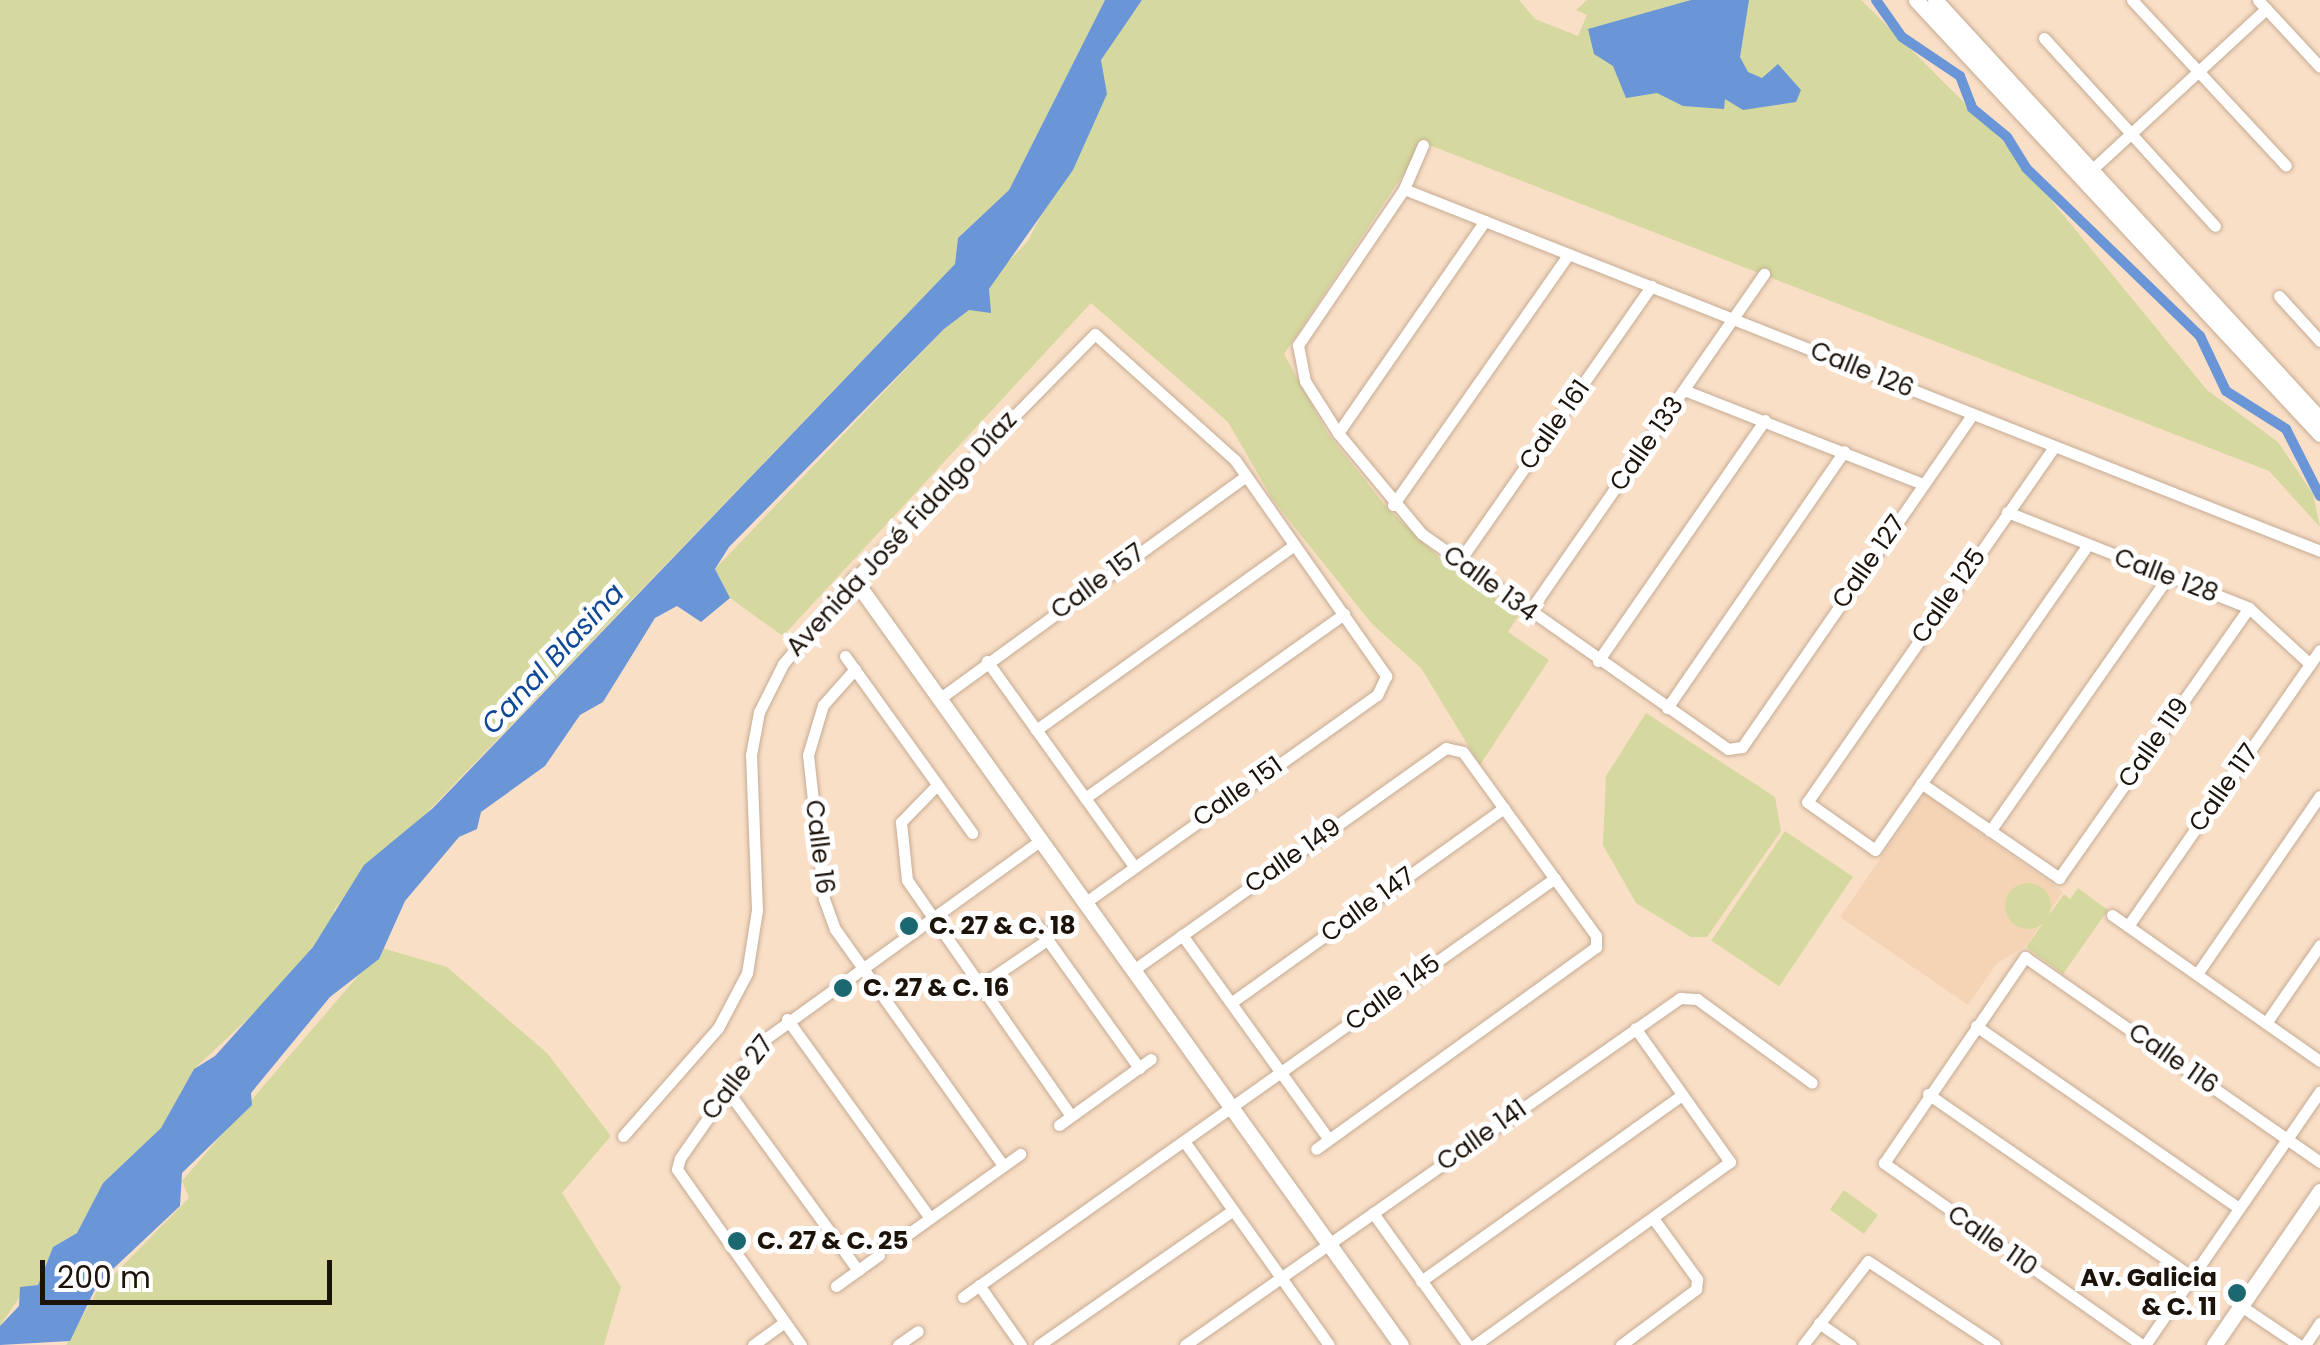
<!DOCTYPE html>
<meta charset="utf-8">
<style>
body{margin:0}
#map{position:relative;width:2320px;height:1345px;overflow:hidden;background:#fadfc7;font-family:Poppins,sans-serif}
div>[style]{position:absolute}
.built>*{inset:0;background:#f5d4b6}
.green>*{inset:0;background:#d5d99f;transform-origin:0 0}
.round{border-radius:50%}
.water>*{inset:0;background:#6a96d8}
.canal>*{height:10px;margin:-5px;padding:0 5px;transform-origin:5px;border-radius:5px;background:#6a96d8}
.roads{filter:drop-shadow(0 0 2px #c4ab93) drop-shadow(0 0 2px #c4ab93)}
.minor>*{height:11px;margin:-5.5px;padding:0 5.5px;transform-origin:5.5px;border-radius:5.5px;background:#fff}
.tertiary>*{height:15px;margin:-7.5px;padding:0 7.5px;transform-origin:7.5px;border-radius:7.5px;background:#fff}
.dots>*{width:28px;height:28px;translate:-50% -50%;box-sizing:border-box;border:5px solid #fff;border-radius:50%}
span{translate:-50% -50%;white-space:nowrap;text-align:center;line-height:1.15;-webkit-text-stroke:10px #fff;paint-order:stroke}
.street-label{font-size:25px;color:#1c130b}
.poi-label{font-size:25px;color:#1c130b;font-weight:700}
.left{translate:0 -50%;text-align:left}
.right{translate:-100% -50%;text-align:right}
.water-label{font-size:28px;color:#0f4896;font-style:italic}
.scale{position:absolute;left:40px;top:1260px;width:292px;height:45px;box-sizing:border-box;border:5px solid #1c130b;border-top:0;padding-left:12px;font-size:30px;line-height:35px;white-space:nowrap;color:#1c130b;-webkit-text-stroke:8px #fff;paint-order:stroke}
</style>
<div id="map">
<div class="built">
<div style="clip-path:polygon(1925px 794px,2063px 892px,2026px 946px,1997px 963px,1968px 1005px,1840px 917px)"></div>
</div>
<div class="green">
<div style="clip-path:polygon(0 0,1105px 0,1009px 190px,958px 238px,955px 264px,335px 908px,331px 925px,268px 1000px,194px 1069px,161px 1128px,103px 1183px,77px 1233px,53px 1247px,38px 1285px,21px 1295px,0 1326px)"></div>
<div style="clip-path:polygon(1142px 0,1519px 0,1535px 19px,1578px 36px,1587px 15px,1576px 10px,1587px 0,1861px 0,2001px 139px,2207px 390px,2278px 442px,2313px 494px,2320px 527px,2269px 471px,1424px 143px,1284px 354px,1328px 434px,1388px 509px,1441px 559px,1519px 615px,1508px 632px,1549px 660px,1480px 765px,1421px 668px,1372px 624px,1273px 500px,1228px 422px,1091px 303px,783px 636px,730px 598px,715px 569px,1027px 242px,1107px 94px,1100px 60px)"></div>
<div style="clip-path:polygon(1646px 713px,1775px 797px,1781px 831px,1707px 937px,1691px 937px,1636px 903px,1603px 845px,1606px 776px)"></div>
<div style="left:1785px;top:831px;width:82px;height:132px;rotate:34deg"></div>
<div class="round" style="left:2005px;top:883px;width:46px;height:46px"></div>
<div style="clip-path:polygon(2078px 888px,2108px 910px,2063px 974px,2026px 947px,2064px 894px,2070px 899px)"></div>
<div style="clip-path:polygon(382px 948px,447px 967px,547px 1053px,611px 1136px,562px 1193px,621px 1287px,604px 1345px,66px 1345px,96px 1293px,189px 1198px,182px 1181px)"></div>
<div style="left:1844px;top:1190px;width:42px;height:24px;rotate:36deg"></div>
</div>
<div class="water">
<div style="clip-path:polygon(1105px 0,1142px 0,1101px 60px,1107px 94px,1073px 170px,989px 289px,991px 313px,969px 310px,944px 329px,729px 547px,715px 569px,730px 598px,701px 622px,677px 606px,655px 618px,603px 702px,580px 715px,545px 766px,481px 812px,477px 829px,459px 837px,405px 901px,379px 959px,330px 997px,251px 1093px,252px 1105px,182px 1173px,180px 1206px,98px 1283px,70px 1341px,0 1345px,0 1326px,19px 1306px,20px 1287px,38px 1285px,53px 1247px,77px 1233px,103px 1183px,161px 1128px,194px 1069px,215px 1056px,313px 947px,364px 865px,433px 808px,955px 264px,958px 238px,1009px 190px)"></div>
<div style="clip-path:polygon(1691px 0,1749px 0,1740px 57px,1748px 72px,1762px 78px,1778px 64px,1801px 90px,1796px 102px,1743px 110px,1725px 99px,1724px 109px,1683px 106px,1657px 93px,1626px 98px,1613px 66px,1594px 54px,1588px 29px)"></div>
</div>
<div class="canal">
<div style="left:1876px;top:0;width:45px;rotate:54.9deg"></div>
<div style="left:1902px;top:37px;width:70px;rotate:33.9deg"></div>
<div style="left:1960px;top:76px;width:34px;rotate:69deg"></div>
<div style="left:1972px;top:108px;width:45px;rotate:39.6deg"></div>
<div style="left:2007px;top:137px;width:36px;rotate:58deg"></div>
<div style="left:2026px;top:168px;width:242px;rotate:44deg"></div>
<div style="left:2200px;top:336px;width:61px;rotate:64.7deg"></div>
<div style="left:2226px;top:391px;width:71px;rotate:32.3deg"></div>
<div style="left:2286px;top:429px;width:75px;rotate:63.1deg"></div>
</div>
<div class="roads">
<div class="minor">
<div style="left:2132px;top:0;width:226px;rotate:47.1deg"></div>
<div style="left:2258px;top:0;width:91px;rotate:47.2deg"></div>
<div style="left:2044px;top:38px;width:254px;rotate:47.7deg"></div>
<div style="left:1423px;top:145px;width:48px;rotate:113.4deg"></div>
<div style="left:1404px;top:189px;width:189px;rotate:124.2deg"></div>
<div style="left:1298px;top:345px;width:37px;rotate:79deg"></div>
<div style="left:1305px;top:381px;width:62px;rotate:57.6deg"></div>
<div style="left:1338px;top:433px;width:131px;rotate:50.3deg"></div>
<div style="left:1422px;top:534px;width:374px;rotate:35.1deg"></div>
<div style="left:1728px;top:749px;width:14px;rotate:-8deg"></div>
<div style="left:1742px;top:747px;width:404px;rotate:-55.3deg"></div>
<div style="left:2086px;top:175px;width:245px;rotate:-42.7deg"></div>
<div style="left:1404px;top:189px;width:985px;rotate:21.56deg"></div>
<div style="left:2279px;top:296px;width:61px;rotate:47.7deg"></div>
<div style="left:1684px;top:390px;width:257px;rotate:21.5deg"></div>
<div style="left:1338px;top:433px;width:258px;rotate:-55.3deg"></div>
<div style="left:2054px;top:447px;width:432px;rotate:124.8deg"></div>
<div style="left:1807px;top:802px;width:83px;rotate:35.2deg"></div>
<div style="left:1875px;top:850px;width:371px;rotate:-55.1deg"></div>
<div style="left:1393px;top:505px;width:305px;rotate:-55deg"></div>
<div style="left:2007px;top:512px;width:260px;rotate:21.6deg"></div>
<div style="left:2249px;top:608px;width:83px;rotate:42.6deg"></div>
<div style="left:1458px;top:563px;width:338px;rotate:-55.1deg"></div>
<div style="left:1529px;top:612px;width:412px;rotate:-55.2deg"></div>
<div style="left:845px;top:656px;width:218px;rotate:54.3deg"></div>
<div style="left:987px;top:661px;width:252px;rotate:54.4deg"></div>
<div style="left:1598px;top:661px;width:293px;rotate:-55.3deg"></div>
<div style="left:855px;top:669px;width:48px;rotate:131.6deg"></div>
<div style="left:823px;top:705px;width:52px;rotate:106.7deg"></div>
<div style="left:808px;top:755px;width:145px;rotate:83.7deg"></div>
<div style="left:824px;top:899px;width:32px;rotate:70deg"></div>
<div style="left:835px;top:929px;width:290px;rotate:54.6deg"></div>
<div style="left:939px;top:699px;width:376px;rotate:-36deg"></div>
<div style="left:1667px;top:708px;width:312px;rotate:-55.4deg"></div>
<div style="left:1036px;top:730px;width:316px;rotate:-35.6deg"></div>
<div style="left:1921px;top:783px;width:168px;rotate:34.5deg"></div>
<div style="left:2059px;top:878px;width:330px;rotate:-54.9deg"></div>
<div style="left:937px;top:785px;width:52px;rotate:134.2deg"></div>
<div style="left:901px;top:822px;width:58px;rotate:84.1deg"></div>
<div style="left:907px;top:880px;width:287px;rotate:55.2deg"></div>
<div style="left:1085px;top:798px;width:318px;rotate:-35.4deg"></div>
<div style="left:1990px;top:831px;width:310px;rotate:-55deg"></div>
<div style="left:2112px;top:915px;width:254px;rotate:35.1deg"></div>
<div style="left:1037px;top:925px;width:176px;rotate:54.5deg"></div>
<div style="left:2128px;top:926px;width:336px;rotate:-55.2deg"></div>
<div style="left:1182px;top:935px;width:250px;rotate:54.3deg"></div>
<div style="left:1132px;top:971px;width:385px;rotate:-35.4deg"></div>
<div style="left:1446px;top:748px;width:17px;rotate:13deg"></div>
<div style="left:1463px;top:752px;width:227px;rotate:54.1deg"></div>
<div style="left:1596px;top:936px;width:11px;rotate:90deg"></div>
<div style="left:1596px;top:947px;width:345px;rotate:144.2deg"></div>
<div style="left:2197px;top:974px;width:216px;rotate:-55.4deg"></div>
<div style="left:978px;top:987px;width:83px;rotate:-34.3deg"></div>
<div style="left:1232px;top:1002px;width:334px;rotate:-35.5deg"></div>
<div style="left:787px;top:1019px;width:245px;rotate:54.3deg"></div>
<div style="left:2266px;top:1023px;width:95px;rotate:-55.3deg"></div>
<div style="left:1976px;top:1026px;width:320px;rotate:34.7deg"></div>
<div style="left:727px;top:1090px;width:223px;rotate:54deg"></div>
<div style="left:1928px;top:1094px;width:320px;rotate:34.7deg"></div>
<div style="left:1059px;top:1125px;width:113px;rotate:-35.7deg"></div>
<div style="left:623px;top:1136px;width:144px;rotate:-48.7deg"></div>
<div style="left:718px;top:1028px;width:62px;rotate:-62.2deg"></div>
<div style="left:747px;top:973px;width:64px;rotate:-81deg"></div>
<div style="left:757px;top:910px;width:155px;rotate:-92.2deg"></div>
<div style="left:751px;top:755px;width:44px;rotate:-79.5deg"></div>
<div style="left:759px;top:712px;width:54px;rotate:-63.4deg"></div>
<div style="left:783px;top:664px;width:108px;rotate:-50.3deg"></div>
<div style="left:852px;top:581px;width:346px;rotate:-45.5deg"></div>
<div style="left:1095px;top:334px;width:188px;rotate:42deg"></div>
<div style="left:1235px;top:460px;width:264px;rotate:55deg"></div>
<div style="left:1386px;top:676px;width:21px;rotate:115deg"></div>
<div style="left:1377px;top:695px;width:359px;rotate:144.6deg"></div>
<div style="left:1184px;top:1141px;width:250px;rotate:54.6deg"></div>
<div style="left:1373px;top:1213px;width:163px;rotate:54.3deg"></div>
<div style="left:908px;top:1234px;width:138px;rotate:-35.5deg"></div>
<div style="left:1421px;top:1281px;width:320px;rotate:-35.5deg"></div>
<div style="left:979px;top:1285px;width:73px;rotate:55deg"></div>
<div style="left:836px;top:1286px;width:53px;rotate:-35.8deg"></div>
<div style="left:963px;top:1297px;width:725px;rotate:-35.29deg"></div>
<div style="left:2241px;top:1306px;width:70px;rotate:33.9deg"></div>
<div style="left:1819px;top:1323px;width:39px;rotate:35deg"></div>
<div style="left:753px;top:1345px;width:39px;rotate:-36deg"></div>
<div style="left:801px;top:1345px;width:215px;rotate:-125.2deg"></div>
<div style="left:677px;top:1169px;width:11px;rotate:-75deg"></div>
<div style="left:680px;top:1158px;width:141px;rotate:-55.1deg"></div>
<div style="left:761px;top:1042px;width:344px;rotate:-35.8deg"></div>
<div style="left:898px;top:1345px;width:24px;rotate:-35deg"></div>
<div style="left:1039px;top:1345px;width:235px;rotate:-34.8deg"></div>
<div style="left:1185px;top:1345px;width:605px;rotate:-35.03deg"></div>
<div style="left:1680px;top:998px;width:17px;rotate:3deg"></div>
<div style="left:1697px;top:999px;width:142px;rotate:36.1deg"></div>
<div style="left:1475px;top:1345px;width:314px;rotate:-35.7deg"></div>
<div style="left:1730px;top:1162px;width:164px;rotate:-125.3deg"></div>
<div style="left:1621px;top:1345px;width:94px;rotate:-36.7deg"></div>
<div style="left:1696px;top:1289px;width:10px;rotate:-84deg"></div>
<div style="left:1697px;top:1279px;width:75px;rotate:-125.8deg"></div>
<div style="left:1803px;top:1345px;width:106px;rotate:-52.3deg"></div>
<div style="left:1868px;top:1261px;width:152px;rotate:33.5deg"></div>
<div style="left:2142px;top:1345px;width:316px;rotate:-144.8deg"></div>
<div style="left:1884px;top:1163px;width:250px;rotate:-55.6deg"></div>
<div style="left:2025px;top:957px;width:359px;rotate:34.8deg"></div>
<div style="left:2145px;top:1345px;width:308px;rotate:-55.4deg"></div>
<div style="left:2305px;top:1345px;width:27px;rotate:-56deg"></div>
</div>
<div class="tertiary">
<div style="left:1916px;top:0;width:593px;rotate:47.05deg"></div>
<div style="left:1935px;top:0;width:569px;rotate:47.42deg"></div>
<div style="left:854px;top:579px;width:941px;rotate:54.47deg"></div>
<div style="left:2214px;top:1345px;width:187px;rotate:-55.5deg"></div>
</div>
</div>
<div class="dots">
<div style="left:909px;top:926px;background:#1c6870"></div>
<div style="left:843px;top:988px;background:#1c6870"></div>
<div style="left:737px;top:1241px;background:#1c6870"></div>
<div style="left:2237px;top:1293px;background:#1c6870"></div>
</div>
<div class="street-label">
<span style="left:1862px;top:370px;rotate:22deg">Calle 126</span>
<span style="left:1555px;top:425px;rotate:-55deg">Calle 161</span>
<span style="left:1647px;top:444px;rotate:-55deg">Calle 133</span>
<span style="left:902px;top:534px;rotate:-47deg">Avenida José Fidalgo Díaz</span>
<span style="left:1869px;top:562px;rotate:-55deg">Calle 127</span>
<span style="left:2166px;top:576px;rotate:21deg">Calle 128</span>
<span style="left:1098px;top:582px;rotate:-36deg">Calle 157</span>
<span style="left:1490px;top:584px;rotate:36deg">Calle 134</span>
<span style="left:1949px;top:596px;rotate:-55deg">Calle 125</span>
<span style="left:2154px;top:743px;rotate:-55deg">Calle 119</span>
<span style="left:2224px;top:788px;rotate:-55deg">Calle 117</span>
<span style="left:1238px;top:792px;rotate:-35deg">Calle 151</span>
<span style="left:819px;top:847px;rotate:83deg">Calle 16</span>
<span style="left:1293px;top:856px;rotate:-35deg">Calle 149</span>
<span style="left:1368px;top:905px;rotate:-36deg">Calle 147</span>
<span style="left:1393px;top:993px;rotate:-36deg">Calle 145</span>
<span style="left:2173px;top:1059px;rotate:35deg">Calle 116</span>
<span style="left:738px;top:1078px;rotate:-52deg">Calle 27</span>
<span style="left:1482px;top:1136px;rotate:-35deg">Calle 141</span>
<span style="left:1992px;top:1241px;rotate:35deg">Calle 110</span>
</div>
<div class="poi-label">
<span class="left" style="left:929px;top:926px">C. 27 &amp; C. 18</span>
<span class="left" style="left:863px;top:988px">C. 27 &amp; C. 16</span>
<span class="left" style="left:757px;top:1241px">C. 27 &amp; C. 25</span>
<span class="right" style="left:2217px;top:1293px">Av. Galicia<br>&amp; C. 11</span>
</div>
<div class="water-label">
<span style="left:553px;top:659px;rotate:-47deg">Canal Blasina</span>
</div>
<div class="scale">200 m</div>
</div>
